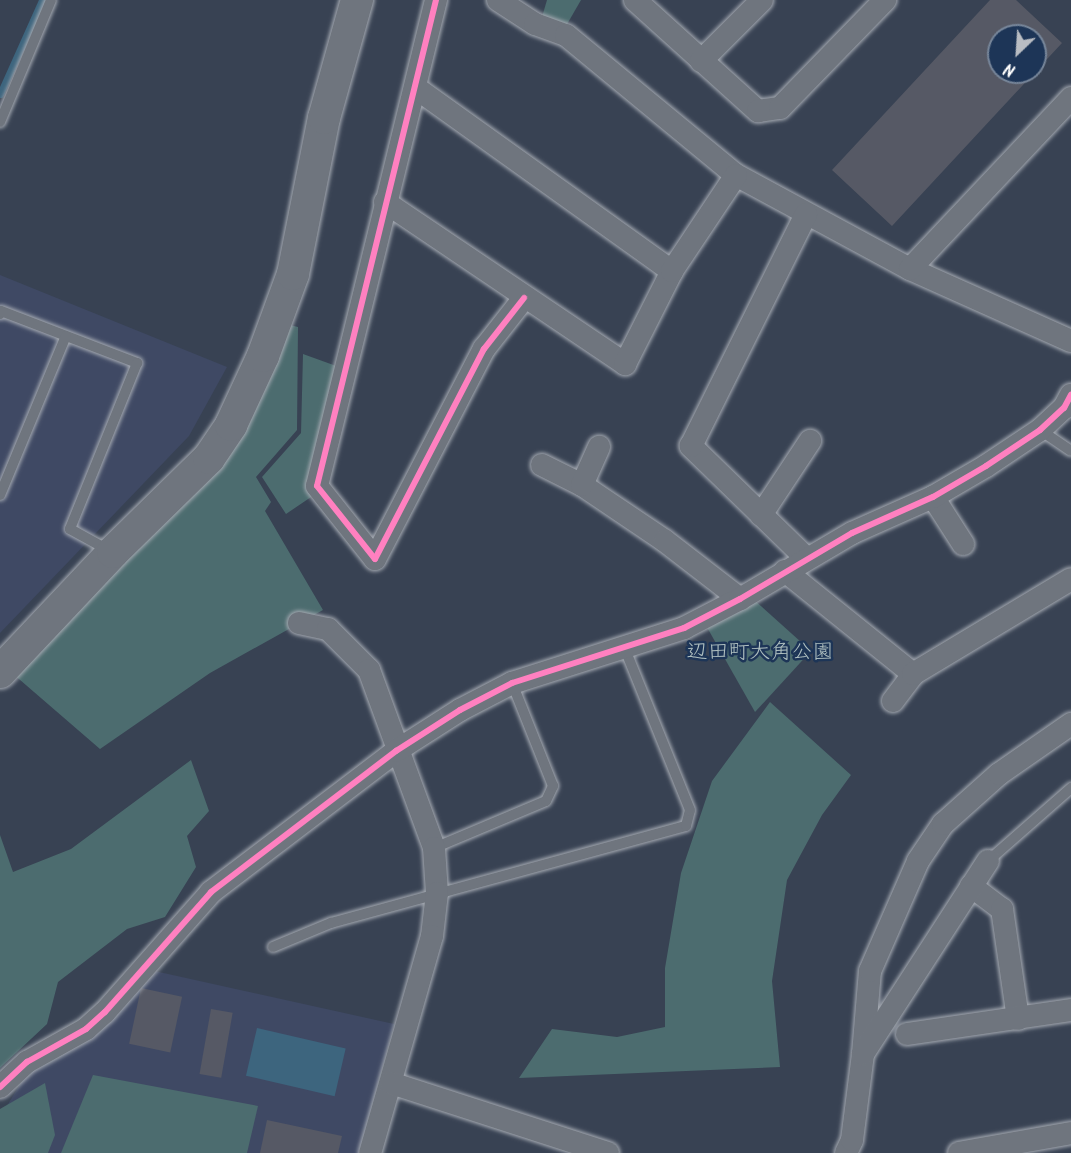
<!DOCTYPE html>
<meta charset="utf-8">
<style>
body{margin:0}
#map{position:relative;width:1071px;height:1153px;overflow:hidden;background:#384253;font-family:Kalam,"Klee One",sans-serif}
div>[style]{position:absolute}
.built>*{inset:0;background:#3f4964}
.green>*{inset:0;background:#4c6c6f}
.water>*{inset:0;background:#3d657e;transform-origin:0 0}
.stream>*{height:7px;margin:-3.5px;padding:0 3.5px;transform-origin:3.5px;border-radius:3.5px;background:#3d657e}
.building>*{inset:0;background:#565965;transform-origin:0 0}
.roads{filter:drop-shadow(0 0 2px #a5aab2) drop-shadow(0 0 2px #a5aab2)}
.lane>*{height:10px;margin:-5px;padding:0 5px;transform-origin:5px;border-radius:5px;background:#6f757e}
.street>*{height:22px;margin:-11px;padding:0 11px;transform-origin:11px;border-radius:11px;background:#6f757e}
.secondary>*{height:32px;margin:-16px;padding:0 16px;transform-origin:16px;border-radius:16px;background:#6f757e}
.cycleway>*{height:6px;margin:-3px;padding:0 3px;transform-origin:3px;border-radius:3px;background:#ff80c0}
span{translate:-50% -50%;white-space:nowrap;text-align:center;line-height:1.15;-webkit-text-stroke:5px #1d3557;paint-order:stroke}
.park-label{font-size:21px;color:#b0c0c0}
.north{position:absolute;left:987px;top:24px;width:60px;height:60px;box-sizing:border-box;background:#1d3557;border:2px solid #77869a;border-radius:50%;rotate:205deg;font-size:16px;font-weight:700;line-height:24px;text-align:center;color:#fff}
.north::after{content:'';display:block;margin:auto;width:21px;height:27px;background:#b9bdc3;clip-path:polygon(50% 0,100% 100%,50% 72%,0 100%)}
</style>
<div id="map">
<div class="built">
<div style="clip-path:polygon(0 275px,227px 367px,189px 436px,0 633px)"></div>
<div style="clip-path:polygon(150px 970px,394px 1024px,359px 1153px,0 1153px,0 1117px,31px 1067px)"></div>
</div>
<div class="green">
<div style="clip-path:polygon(547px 0,581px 0,566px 26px,542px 17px)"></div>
<div style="clip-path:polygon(286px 324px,298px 327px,297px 430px,256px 477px,271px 502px,265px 511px,323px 610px,210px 673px,100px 749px,12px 673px,169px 511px,252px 418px)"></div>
<div style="clip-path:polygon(303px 354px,339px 367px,317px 493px,286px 514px,262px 477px,301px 433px)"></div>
<div style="clip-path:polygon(752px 598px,811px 651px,755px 712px,704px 622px)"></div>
<div style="clip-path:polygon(770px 702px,851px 775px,822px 815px,787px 880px,772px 981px,780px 1067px,519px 1078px,552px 1029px,617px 1037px,665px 1027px,665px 968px,681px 873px,712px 781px)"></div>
<div style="clip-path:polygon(191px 760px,209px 811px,187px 836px,196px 867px,165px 917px,127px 929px,58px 982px,47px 1024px,0 1068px,0 835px,13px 872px,71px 849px)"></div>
<div style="clip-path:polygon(93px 1075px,258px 1106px,247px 1153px,61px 1153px)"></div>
<div style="clip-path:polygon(45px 1083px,55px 1135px,48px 1153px,0 1153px,0 1109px)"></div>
</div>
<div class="water">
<div style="left:257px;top:1028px;width:91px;height:49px;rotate:13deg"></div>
</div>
<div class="stream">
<div style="left:0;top:94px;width:103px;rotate:-65.9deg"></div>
</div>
<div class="building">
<div style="clip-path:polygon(evenodd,990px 0,1016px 0,1062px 43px,892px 226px,832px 170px,990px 0,999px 36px,1035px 36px,1035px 72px,999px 72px,999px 36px)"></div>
<div style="left:141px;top:988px;width:42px;height:57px;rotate:12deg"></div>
<div style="left:211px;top:1009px;width:22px;height:66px;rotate:10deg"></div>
<div style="clip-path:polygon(267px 1120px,342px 1136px,338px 1153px,260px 1153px)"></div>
</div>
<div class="roads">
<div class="lane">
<div style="left:0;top:122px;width:132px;rotate:-67.3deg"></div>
<div style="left:0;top:314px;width:3px;rotate:-72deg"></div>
<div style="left:1px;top:311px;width:146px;rotate:20.9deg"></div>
<div style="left:137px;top:363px;width:179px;rotate:112deg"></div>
<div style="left:70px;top:529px;width:46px;rotate:28.8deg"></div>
<div style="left:1040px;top:430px;width:37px;rotate:34deg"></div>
<div style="left:0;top:495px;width:172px;rotate:-67.5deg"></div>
<div style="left:434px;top:848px;width:121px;rotate:-22.8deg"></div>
<div style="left:546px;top:801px;width:17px;rotate:-65deg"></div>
<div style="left:553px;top:786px;width:111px;rotate:-111.7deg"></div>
<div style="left:988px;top:861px;width:111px;rotate:-41.3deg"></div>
<div style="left:273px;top:947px;width:63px;rotate:-22.5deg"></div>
<div style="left:331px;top:923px;width:368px;rotate:-15.3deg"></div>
<div style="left:686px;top:826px;width:16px;rotate:-76deg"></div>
<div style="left:690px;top:810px;width:174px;rotate:-112deg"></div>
</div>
<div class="street">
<div style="left:436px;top:0;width:500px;rotate:103.76deg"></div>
<div style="left:317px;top:486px;width:93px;rotate:51.5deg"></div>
<div style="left:375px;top:559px;width:237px;rotate:-62.6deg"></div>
<div style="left:484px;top:349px;width:65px;rotate:-51.9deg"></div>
<div style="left:498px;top:0;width:44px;rotate:33deg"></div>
<div style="left:535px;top:24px;width:33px;rotate:20deg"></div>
<div style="left:566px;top:35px;width:220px;rotate:39.5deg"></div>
<div style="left:736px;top:175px;width:198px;rotate:28.4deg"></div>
<div style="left:910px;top:269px;width:176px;rotate:24.1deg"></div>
<div style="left:635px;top:0;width:166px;rotate:42.1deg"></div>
<div style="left:758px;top:111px;width:22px;rotate:-8deg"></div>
<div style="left:780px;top:108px;width:151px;rotate:-45.8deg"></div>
<div style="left:701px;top:61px;width:86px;rotate:-45deg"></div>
<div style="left:416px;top:88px;width:315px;rotate:35.6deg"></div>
<div style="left:385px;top:202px;width:290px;rotate:34deg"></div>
<div style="left:625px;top:364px;width:104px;rotate:-63.2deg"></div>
<div style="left:672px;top:271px;width:115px;rotate:-56.3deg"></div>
<div style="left:910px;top:269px;width:235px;rotate:-46.7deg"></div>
<div style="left:542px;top:465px;width:45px;rotate:26.6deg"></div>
<div style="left:582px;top:485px;width:100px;rotate:34deg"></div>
<div style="left:665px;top:541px;width:95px;rotate:37.7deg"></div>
<div style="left:582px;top:485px;width:42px;rotate:-65.9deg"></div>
<div style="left:933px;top:497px;width:56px;rotate:57.4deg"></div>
<div style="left:761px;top:515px;width:89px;rotate:-56.5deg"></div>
<div style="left:806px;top:558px;width:161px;rotate:-135.8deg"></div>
<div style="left:691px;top:446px;width:259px;rotate:-63.6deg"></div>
<div style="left:785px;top:571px;width:164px;rotate:38.8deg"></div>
<div style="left:299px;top:623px;width:30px;rotate:12deg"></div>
<div style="left:328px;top:629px;width:58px;rotate:45deg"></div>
<div style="left:369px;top:670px;width:189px;rotate:69.9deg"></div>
<div style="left:434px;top:848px;width:45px;rotate:86.2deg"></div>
<div style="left:437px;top:893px;width:43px;rotate:96.6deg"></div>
<div style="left:432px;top:936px;width:226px;rotate:105.9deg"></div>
<div style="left:893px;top:701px;width:34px;rotate:-53deg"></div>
<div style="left:913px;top:674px;width:184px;rotate:-31deg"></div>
<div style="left:971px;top:886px;width:39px;rotate:37deg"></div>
<div style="left:1002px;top:909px;width:111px;rotate:81.7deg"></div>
<div style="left:907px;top:1034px;width:166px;rotate:-8.3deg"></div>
<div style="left:863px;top:1054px;width:83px;rotate:-85.2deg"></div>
<div style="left:870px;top:971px;width:120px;rotate:-66.4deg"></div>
<div style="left:918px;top:861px;width:45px;rotate:-56deg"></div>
<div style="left:943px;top:824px;width:75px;rotate:-41.8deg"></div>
<div style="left:999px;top:774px;width:88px;rotate:-34.8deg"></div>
<div style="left:391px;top:1083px;width:228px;rotate:17.9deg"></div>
<div style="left:0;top:1087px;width:37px;rotate:-43deg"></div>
<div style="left:27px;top:1062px;width:68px;rotate:-29.2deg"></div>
<div style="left:86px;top:1029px;width:25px;rotate:-42deg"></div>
<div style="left:105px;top:1012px;width:160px;rotate:-48.5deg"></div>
<div style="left:211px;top:892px;width:233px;rotate:-37.3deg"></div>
<div style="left:396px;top:751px;width:76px;rotate:-32.6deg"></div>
<div style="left:460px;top:710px;width:59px;rotate:-27.4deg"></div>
<div style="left:512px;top:683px;width:181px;rotate:-17.7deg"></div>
<div style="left:684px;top:628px;width:63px;rotate:-27.4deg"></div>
<div style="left:740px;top:599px;width:130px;rotate:-30.5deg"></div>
<div style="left:852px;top:533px;width:89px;rotate:-24deg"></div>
<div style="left:933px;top:497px;width:61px;rotate:-30.3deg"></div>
<div style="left:986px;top:466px;width:65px;rotate:-33.7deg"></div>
<div style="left:1040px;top:430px;width:33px;rotate:-43deg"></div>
<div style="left:1064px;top:408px;width:15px;rotate:-62deg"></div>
<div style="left:846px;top:1153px;width:14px;rotate:-65deg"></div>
<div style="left:852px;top:1140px;width:87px;rotate:-82.7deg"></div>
<div style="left:863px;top:1054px;width:230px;rotate:-57.1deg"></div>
<div style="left:959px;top:1153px;width:114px;rotate:-10.1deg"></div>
</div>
<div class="secondary">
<div style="left:0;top:672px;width:165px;rotate:-46.7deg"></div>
<div style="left:113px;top:552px;width:134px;rotate:-44.4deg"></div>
<div style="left:209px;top:458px;width:40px;rotate:-56deg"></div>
<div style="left:231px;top:425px;width:76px;rotate:-65.1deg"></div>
<div style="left:263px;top:356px;width:87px;rotate:-69.9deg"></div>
<div style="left:293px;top:274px;width:159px;rotate:-78.8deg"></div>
<div style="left:324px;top:118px;width:123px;rotate:-74.4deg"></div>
</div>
</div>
<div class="cycleway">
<div style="left:436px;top:0;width:500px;rotate:103.76deg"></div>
<div style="left:317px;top:486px;width:93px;rotate:51.5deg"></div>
<div style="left:375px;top:559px;width:237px;rotate:-62.6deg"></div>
<div style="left:484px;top:349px;width:65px;rotate:-51.9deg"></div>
<div style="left:0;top:1087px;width:37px;rotate:-43deg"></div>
<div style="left:27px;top:1062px;width:68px;rotate:-29.2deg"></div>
<div style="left:86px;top:1029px;width:25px;rotate:-42deg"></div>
<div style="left:105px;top:1012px;width:160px;rotate:-48.5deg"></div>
<div style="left:211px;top:892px;width:233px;rotate:-37.3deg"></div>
<div style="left:396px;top:751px;width:76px;rotate:-32.6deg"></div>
<div style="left:460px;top:710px;width:59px;rotate:-27.4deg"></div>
<div style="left:512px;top:683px;width:181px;rotate:-17.7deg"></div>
<div style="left:684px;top:628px;width:63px;rotate:-27.4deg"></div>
<div style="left:740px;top:599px;width:130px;rotate:-30.5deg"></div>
<div style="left:852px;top:533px;width:89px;rotate:-24deg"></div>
<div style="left:933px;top:497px;width:61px;rotate:-30.3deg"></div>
<div style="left:986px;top:466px;width:65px;rotate:-33.7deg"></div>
<div style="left:1040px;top:430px;width:33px;rotate:-43deg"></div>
<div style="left:1064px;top:408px;width:15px;rotate:-62deg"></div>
</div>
<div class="park-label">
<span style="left:760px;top:653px">辺田町大角公園</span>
</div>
<div class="north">N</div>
</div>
